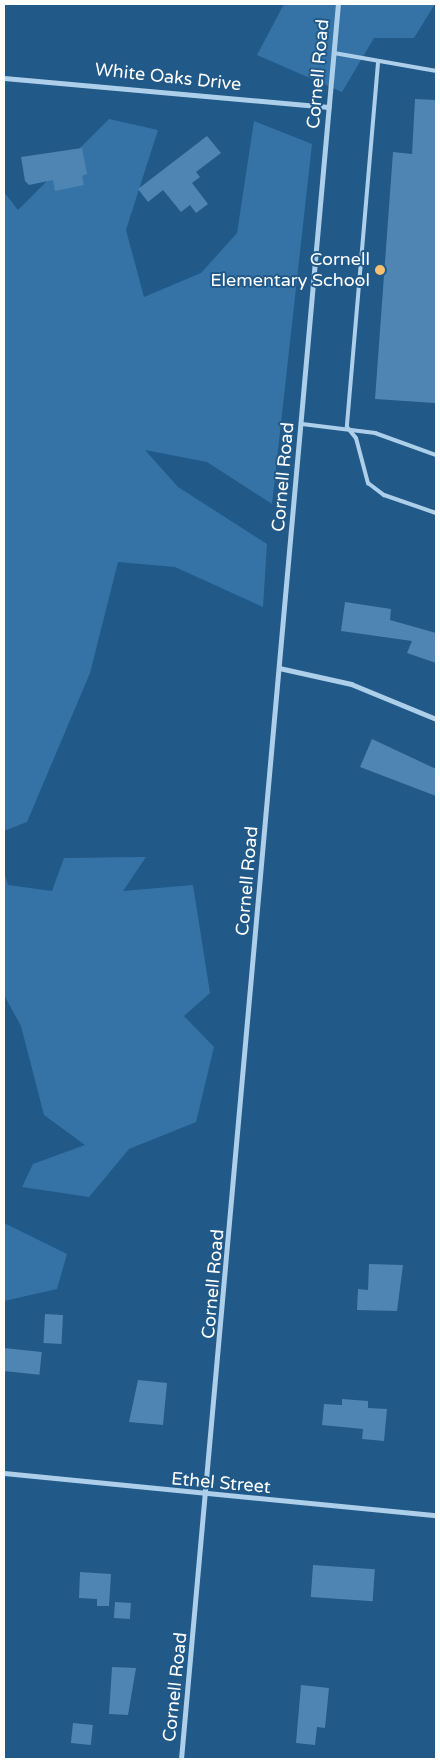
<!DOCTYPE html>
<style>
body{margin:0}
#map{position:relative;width:440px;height:1763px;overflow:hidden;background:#215988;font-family:"Varela Round",sans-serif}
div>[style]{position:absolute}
.green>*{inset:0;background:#3573a6}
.building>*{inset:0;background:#4e85b2;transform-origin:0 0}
.lane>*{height:4px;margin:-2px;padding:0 2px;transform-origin:2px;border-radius:2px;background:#adcfea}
.street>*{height:5px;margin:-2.5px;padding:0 2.5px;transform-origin:2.5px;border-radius:2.5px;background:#adcfea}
.dots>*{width:14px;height:14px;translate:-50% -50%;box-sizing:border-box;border:2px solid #215988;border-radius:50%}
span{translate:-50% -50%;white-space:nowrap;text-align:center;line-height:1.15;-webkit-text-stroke:4px #215988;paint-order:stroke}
.street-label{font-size:18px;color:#fff}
.poi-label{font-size:18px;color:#fff}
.right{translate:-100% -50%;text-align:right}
.frame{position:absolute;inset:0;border:5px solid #fff;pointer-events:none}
</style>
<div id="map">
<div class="green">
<div style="clip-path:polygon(284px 4px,435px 4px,414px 38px,374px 38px,342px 92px,257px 55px)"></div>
<div style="clip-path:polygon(109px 119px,158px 130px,126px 230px,144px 297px,201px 273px,237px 233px,254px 121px,312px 144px,272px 504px,207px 462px,145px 450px,178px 487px,267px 544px,263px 607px,175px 567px,118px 562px,90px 673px,27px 822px,4px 831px,4px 192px,18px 210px)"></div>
<div style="clip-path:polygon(146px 857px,123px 891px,193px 885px,210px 993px,184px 1016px,214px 1047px,196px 1122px,129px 1149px,89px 1197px,22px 1187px,33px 1164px,85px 1145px,44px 1115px,21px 1026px,4px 995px,4px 872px,8px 885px,52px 891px,64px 858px)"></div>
<div style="clip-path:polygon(4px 1223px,67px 1254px,57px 1289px,4px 1301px)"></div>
</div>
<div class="building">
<div style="clip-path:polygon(415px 99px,436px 100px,435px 403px,375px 399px,393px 152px,412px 154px)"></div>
<div style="clip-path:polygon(207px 136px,221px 153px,196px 172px,200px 177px,192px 183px,208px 204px,196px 213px,190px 205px,181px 212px,163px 190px,148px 202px,138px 189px)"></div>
<div style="clip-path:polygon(82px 148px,87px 174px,82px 176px,84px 185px,55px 191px,53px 180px,29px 185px,25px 181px,21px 157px)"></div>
<div style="clip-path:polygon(345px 602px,391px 609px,390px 620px,436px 633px,436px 663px,407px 653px,412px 641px,341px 631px)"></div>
<div style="clip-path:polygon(372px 739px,436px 769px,436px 796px,360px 767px)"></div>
<div style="clip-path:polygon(369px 1264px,403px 1265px,397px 1311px,357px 1310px,358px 1289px,368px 1290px)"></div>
<div style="left:45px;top:1314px;width:18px;height:29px;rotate:3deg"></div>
<div style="left:4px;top:1348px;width:38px;height:23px;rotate:6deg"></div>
<div style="clip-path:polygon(138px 1380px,167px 1383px,163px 1425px,129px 1422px)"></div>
<div style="clip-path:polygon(342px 1399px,368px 1401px,368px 1408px,387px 1409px,384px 1441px,362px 1439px,363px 1429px,322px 1425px,324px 1404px,342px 1405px)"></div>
<div style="left:313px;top:1565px;width:62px;height:32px;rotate:4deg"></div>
<div style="clip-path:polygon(80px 1572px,111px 1574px,109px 1606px,97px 1606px,97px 1599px,79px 1598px)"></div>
<div style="left:115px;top:1602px;width:16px;height:16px;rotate:4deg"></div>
<div style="clip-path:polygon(112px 1667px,136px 1668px,128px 1715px,109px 1714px)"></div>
<div style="clip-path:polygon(301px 1685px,329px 1688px,325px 1728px,317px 1727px,315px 1745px,296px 1743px)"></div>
<div style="left:73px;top:1723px;width:20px;height:20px;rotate:6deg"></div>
</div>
<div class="lane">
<div style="left:334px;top:53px;width:104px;rotate:10deg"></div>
<div style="left:378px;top:63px;width:365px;rotate:94.9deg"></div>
<div style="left:347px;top:427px;width:14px;rotate:51deg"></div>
<div style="left:356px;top:438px;width:47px;rotate:75.1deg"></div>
<div style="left:368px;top:483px;width:20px;rotate:37deg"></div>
<div style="left:384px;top:495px;width:55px;rotate:19.1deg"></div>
<div style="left:302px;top:424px;width:74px;rotate:7deg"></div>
<div style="left:375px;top:433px;width:65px;rotate:19.8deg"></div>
</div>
<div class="street">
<div style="left:4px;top:78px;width:326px;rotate:5.1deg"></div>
<div style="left:279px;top:668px;width:74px;rotate:12.5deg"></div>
<div style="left:351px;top:684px;width:92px;rotate:22.4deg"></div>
<div style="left:4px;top:1473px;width:434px;rotate:5.6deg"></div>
<div style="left:181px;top:1759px;width:1762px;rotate:-84.89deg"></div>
</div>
<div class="dots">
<div style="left:380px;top:270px;background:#f6c16e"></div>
</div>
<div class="street-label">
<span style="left:318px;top:74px;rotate:-85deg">Cornell Road</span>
<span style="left:168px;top:77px;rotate:6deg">White Oaks Drive</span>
<span style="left:283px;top:477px;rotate:-85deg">Cornell Road</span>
<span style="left:247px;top:881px;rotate:-85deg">Cornell Road</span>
<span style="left:213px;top:1284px;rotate:-85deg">Cornell Road</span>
<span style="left:221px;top:1483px;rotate:5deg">Ethel Street</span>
<span style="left:175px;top:1687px;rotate:-84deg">Cornell Road</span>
</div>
<div class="poi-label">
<span class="right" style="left:370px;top:270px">Cornell<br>Elementary School</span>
</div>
<div class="frame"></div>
</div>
